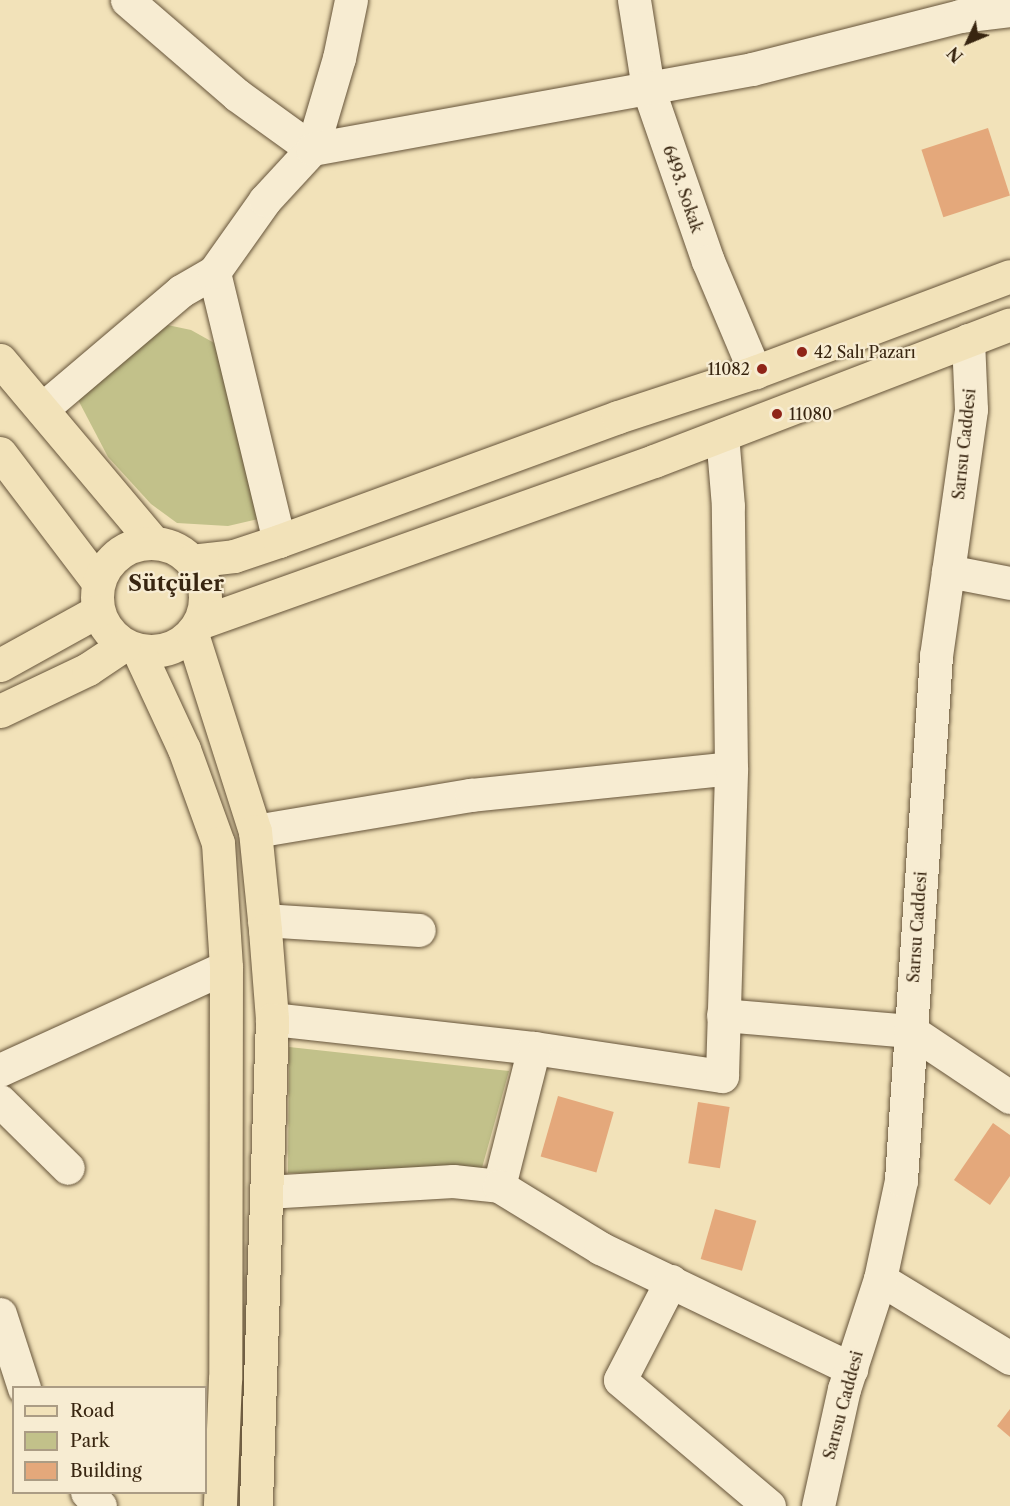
<!DOCTYPE html>
<meta charset="utf-8">
<style>
body{margin:0}
#map{position:relative;width:1010px;height:1506px;overflow:hidden;background:#f2e2b9;font-family:"Libre Caslon Text",serif}
div>[style]{position:absolute}
.green>*{inset:0;background:#c2c18a}
.building>*{inset:0;background:#e4a87b;transform-origin:0 0}
.roads{filter:drop-shadow(0 0 2px #66543a) drop-shadow(0 0 2px #66543a)}
.minor>*{height:33px;margin:-16.5px;padding:0 16.5px;transform-origin:16.5px;border-radius:16.5px;background:#f7ecd2}
.major>*{height:33px;margin:-16.5px;padding:0 16.5px;transform-origin:16.5px;border-radius:16.5px;background:#f2e2b9}
.major>.ring{margin:-16.5px;padding:0;box-sizing:content-box;background:none;border:33px solid #f2e2b9;border-radius:50%}
.dots>*{width:16px;height:16px;translate:-50% -50%;box-sizing:border-box;border:3px solid #f7ecd2;border-radius:50%}
span{translate:-50% -50%;white-space:nowrap;text-align:center;line-height:1.15;-webkit-text-stroke:4.5px #f7ecd2;paint-order:stroke}
.street-label{font-size:16px;color:#382510}
.poi-label{font-size:16px;color:#382510}
.left{translate:0 -50%;text-align:left}
.right{translate:-100% -50%;text-align:right}
.district-label{font-size:22px;color:#382510;font-weight:700}
.legend{position:absolute;left:12px;top:1386px;width:195px;height:108px;box-sizing:border-box;background:#f7ecd2;border:2px solid #ab9c84;margin:0;padding:8px 10px;list-style:none;font-size:18px;color:#382510}
.legend li{display:flex;align-items:center;gap:12px;height:30px}
.legend b{width:30px;border:2px solid #ab9c84}
.north{position:absolute;left:938px;top:12px;width:60px;height:60px;-webkit-text-stroke:4px #f7ecd2;paint-order:stroke;rotate:226deg;font-size:16px;font-weight:700;line-height:24px;text-align:center;color:#382510}
.north::after{content:'';display:block;margin:auto;width:21px;height:27px;background:#382510;clip-path:polygon(50% 0,100% 100%,50% 72%,0 100%)}
</style>
<div id="map">
<div class="green">
<div style="clip-path:polygon(158px 323px,191px 330px,225px 349px,263px 518px,228px 526px,177px 523px,151px 504px,108px 457px,75px 394px)"></div>
<div style="clip-path:polygon(289px 1047px,509px 1071px,480px 1175px,288px 1173px)"></div>
</div>
<div class="building">
<div style="left:988px;top:128px;width:71px;height:70px;rotate:72deg"></div>
<div style="left:558px;top:1096px;width:58px;height:63px;rotate:16deg"></div>
<div style="left:698px;top:1102px;width:32px;height:62px;rotate:9deg"></div>
<div style="clip-path:polygon(993px 1123px,1010px 1135px,1010px 1176px,990px 1205px,954px 1180px)"></div>
<div style="left:715px;top:1209px;width:43px;height:52px;rotate:16deg"></div>
<div style="clip-path:polygon(1010px 1409px,1010px 1437px,997px 1426px)"></div>
</div>
<div class="roads">
<div class="minor">
<div style="left:127px;top:0;width:145px;rotate:40.8deg"></div>
<div style="left:237px;top:95px;width:92px;rotate:35.8deg"></div>
<div style="left:312px;top:149px;width:95px;rotate:-73.5deg"></div>
<div style="left:339px;top:58px;width:59px;rotate:-78.3deg"></div>
<div style="left:634px;top:0;width:89px;rotate:81deg"></div>
<div style="left:648px;top:88px;width:183px;rotate:70.9deg"></div>
<div style="left:708px;top:261px;width:121px;rotate:67.1deg"></div>
<div style="left:42px;top:409px;width:182px;rotate:-40.3deg"></div>
<div style="left:181px;top:291px;width:38px;rotate:-30deg"></div>
<div style="left:279px;top:541px;width:277px;rotate:-103.6deg"></div>
<div style="left:214px;top:272px;width:88px;rotate:-54.7deg"></div>
<div style="left:265px;top:200px;width:69px;rotate:-47.3deg"></div>
<div style="left:312px;top:149px;width:447px;rotate:-10.3deg"></div>
<div style="left:752px;top:69px;width:215px;rotate:-14.3deg"></div>
<div style="left:960px;top:16px;width:50px;rotate:-6.8deg"></div>
<div style="left:948px;top:571px;width:63px;rotate:11deg"></div>
<div style="left:255px;top:831px;width:219px;rotate:-9.5deg"></div>
<div style="left:471px;top:795px;width:261px;rotate:-5.9deg"></div>
<div style="left:264px;top:920px;width:155px;rotate:3.7deg"></div>
<div style="left:723px;top:1015px;width:189px;rotate:4.9deg"></div>
<div style="left:911px;top:1031px;width:119px;rotate:33.7deg"></div>
<div style="left:272px;top:1019px;width:264px;rotate:6.3deg"></div>
<div style="left:534px;top:1048px;width:190px;rotate:8.5deg"></div>
<div style="left:722px;top:1076px;width:308px;rotate:-88.3deg"></div>
<div style="left:731px;top:768px;width:262px;rotate:-90.7deg"></div>
<div style="left:728px;top:506px;width:71px;rotate:-94.8deg"></div>
<div style="left:0;top:1070px;width:248px;rotate:-24.5deg"></div>
<div style="left:0;top:1101px;width:95px;rotate:44.6deg"></div>
<div style="left:499px;top:1186px;width:142px;rotate:-75.8deg"></div>
<div style="left:266px;top:1192px;width:187px;rotate:-3.4deg"></div>
<div style="left:453px;top:1181px;width:46px;rotate:6.2deg"></div>
<div style="left:499px;top:1186px;width:119px;rotate:31.5deg"></div>
<div style="left:600px;top:1248px;width:279px;rotate:25.7deg"></div>
<div style="left:880px;top:1279px;width:152px;rotate:31.3deg"></div>
<div style="left:671px;top:1281px;width:111px;rotate:117.3deg"></div>
<div style="left:620px;top:1380px;width:195px;rotate:40.2deg"></div>
<div style="left:0;top:1314px;width:78px;rotate:72deg"></div>
<div style="left:87px;top:1492px;width:19px;rotate:47deg"></div>
<div style="left:818px;top:1506px;width:120px;rotate:-77.5deg"></div>
<div style="left:844px;top:1389px;width:116px;rotate:-71.9deg"></div>
<div style="left:880px;top:1279px;width:101px;rotate:-78deg"></div>
<div style="left:901px;top:1180px;width:525px;rotate:-86.18deg"></div>
<div style="left:936px;top:656px;width:249px;rotate:-81.9deg"></div>
<div style="left:971px;top:409px;width:69px;rotate:-92.5deg"></div>
</div>
<div class="major">
<div style="left:0;top:360px;width:239px;rotate:49.9deg"></div>
<div style="left:0;top:453px;width:162px;rotate:52.8deg"></div>
<div class="ring" style="left:97px;top:543px;width:75px;height:75px"></div>
<div style="left:191px;top:561px;width:43px;rotate:-6.6deg"></div>
<div style="left:234px;top:556px;width:47px;rotate:-18.4deg"></div>
<div style="left:279px;top:541px;width:361px;rotate:-20.1deg"></div>
<div style="left:618px;top:417px;width:144px;rotate:-18.2deg"></div>
<div style="left:755px;top:372px;width:272px;rotate:-20.6deg"></div>
<div style="left:199px;top:623px;width:483px;rotate:-19.6deg"></div>
<div style="left:654px;top:461px;width:381px;rotate:-21deg"></div>
<div style="left:192px;top:634px;width:207px;rotate:72.3deg"></div>
<div style="left:255px;top:831px;width:100px;rotate:84.2deg"></div>
<div style="left:265px;top:930px;width:89px;rotate:85.5deg"></div>
<div style="left:272px;top:1019px;width:487px;rotate:91.9deg"></div>
<div style="left:138px;top:650px;width:109px;rotate:65.1deg"></div>
<div style="left:184px;top:749px;width:100px;rotate:70.1deg"></div>
<div style="left:218px;top:843px;width:124px;rotate:86.3deg"></div>
<div style="left:226px;top:967px;width:412px;rotate:90.1deg"></div>
<div style="left:225px;top:1379px;width:127px;rotate:92.3deg"></div>
<div style="left:0;top:665px;width:112px;rotate:-28.9deg"></div>
<div style="left:0;top:711px;width:98px;rotate:-25.5deg"></div>
<div style="left:88px;top:669px;width:43px;rotate:-33.7deg"></div>
</div>
</div>
<div class="dots">
<div style="left:802px;top:352px;background:#8f2418"></div>
<div style="left:762px;top:369px;background:#8f2418"></div>
<div style="left:777px;top:414px;background:#8f2418"></div>
</div>
<div class="street-label">
<span style="left:683px;top:189px;rotate:71deg">6493. Sokak</span>
<span style="left:964px;top:444px;rotate:-84deg">Sarısu Caddesi</span>
<span style="left:917px;top:927px;rotate:-86deg">Sarısu Caddesi</span>
<span style="left:843px;top:1405px;rotate:-75deg">Sarısu Caddesi</span>
</div>
<div class="poi-label">
<span class="left" style="left:814px;top:352px">42 Salı Pazarı</span>
<span class="right" style="left:750px;top:369px">11082</span>
<span class="left" style="left:789px;top:414px">11080</span>
</div>
<div class="district-label">
<span style="left:176px;top:584px">Sütçüler</span>
</div>
<ul class="legend">
<li><b style="height:8px;background:#f2e2b9"></b>Road</li>
<li><b style="height:16px;background:#c2c18a"></b>Park</li>
<li><b style="height:16px;background:#e4a87b"></b>Building</li>
</ul>
<div class="north">N</div>
</div>
